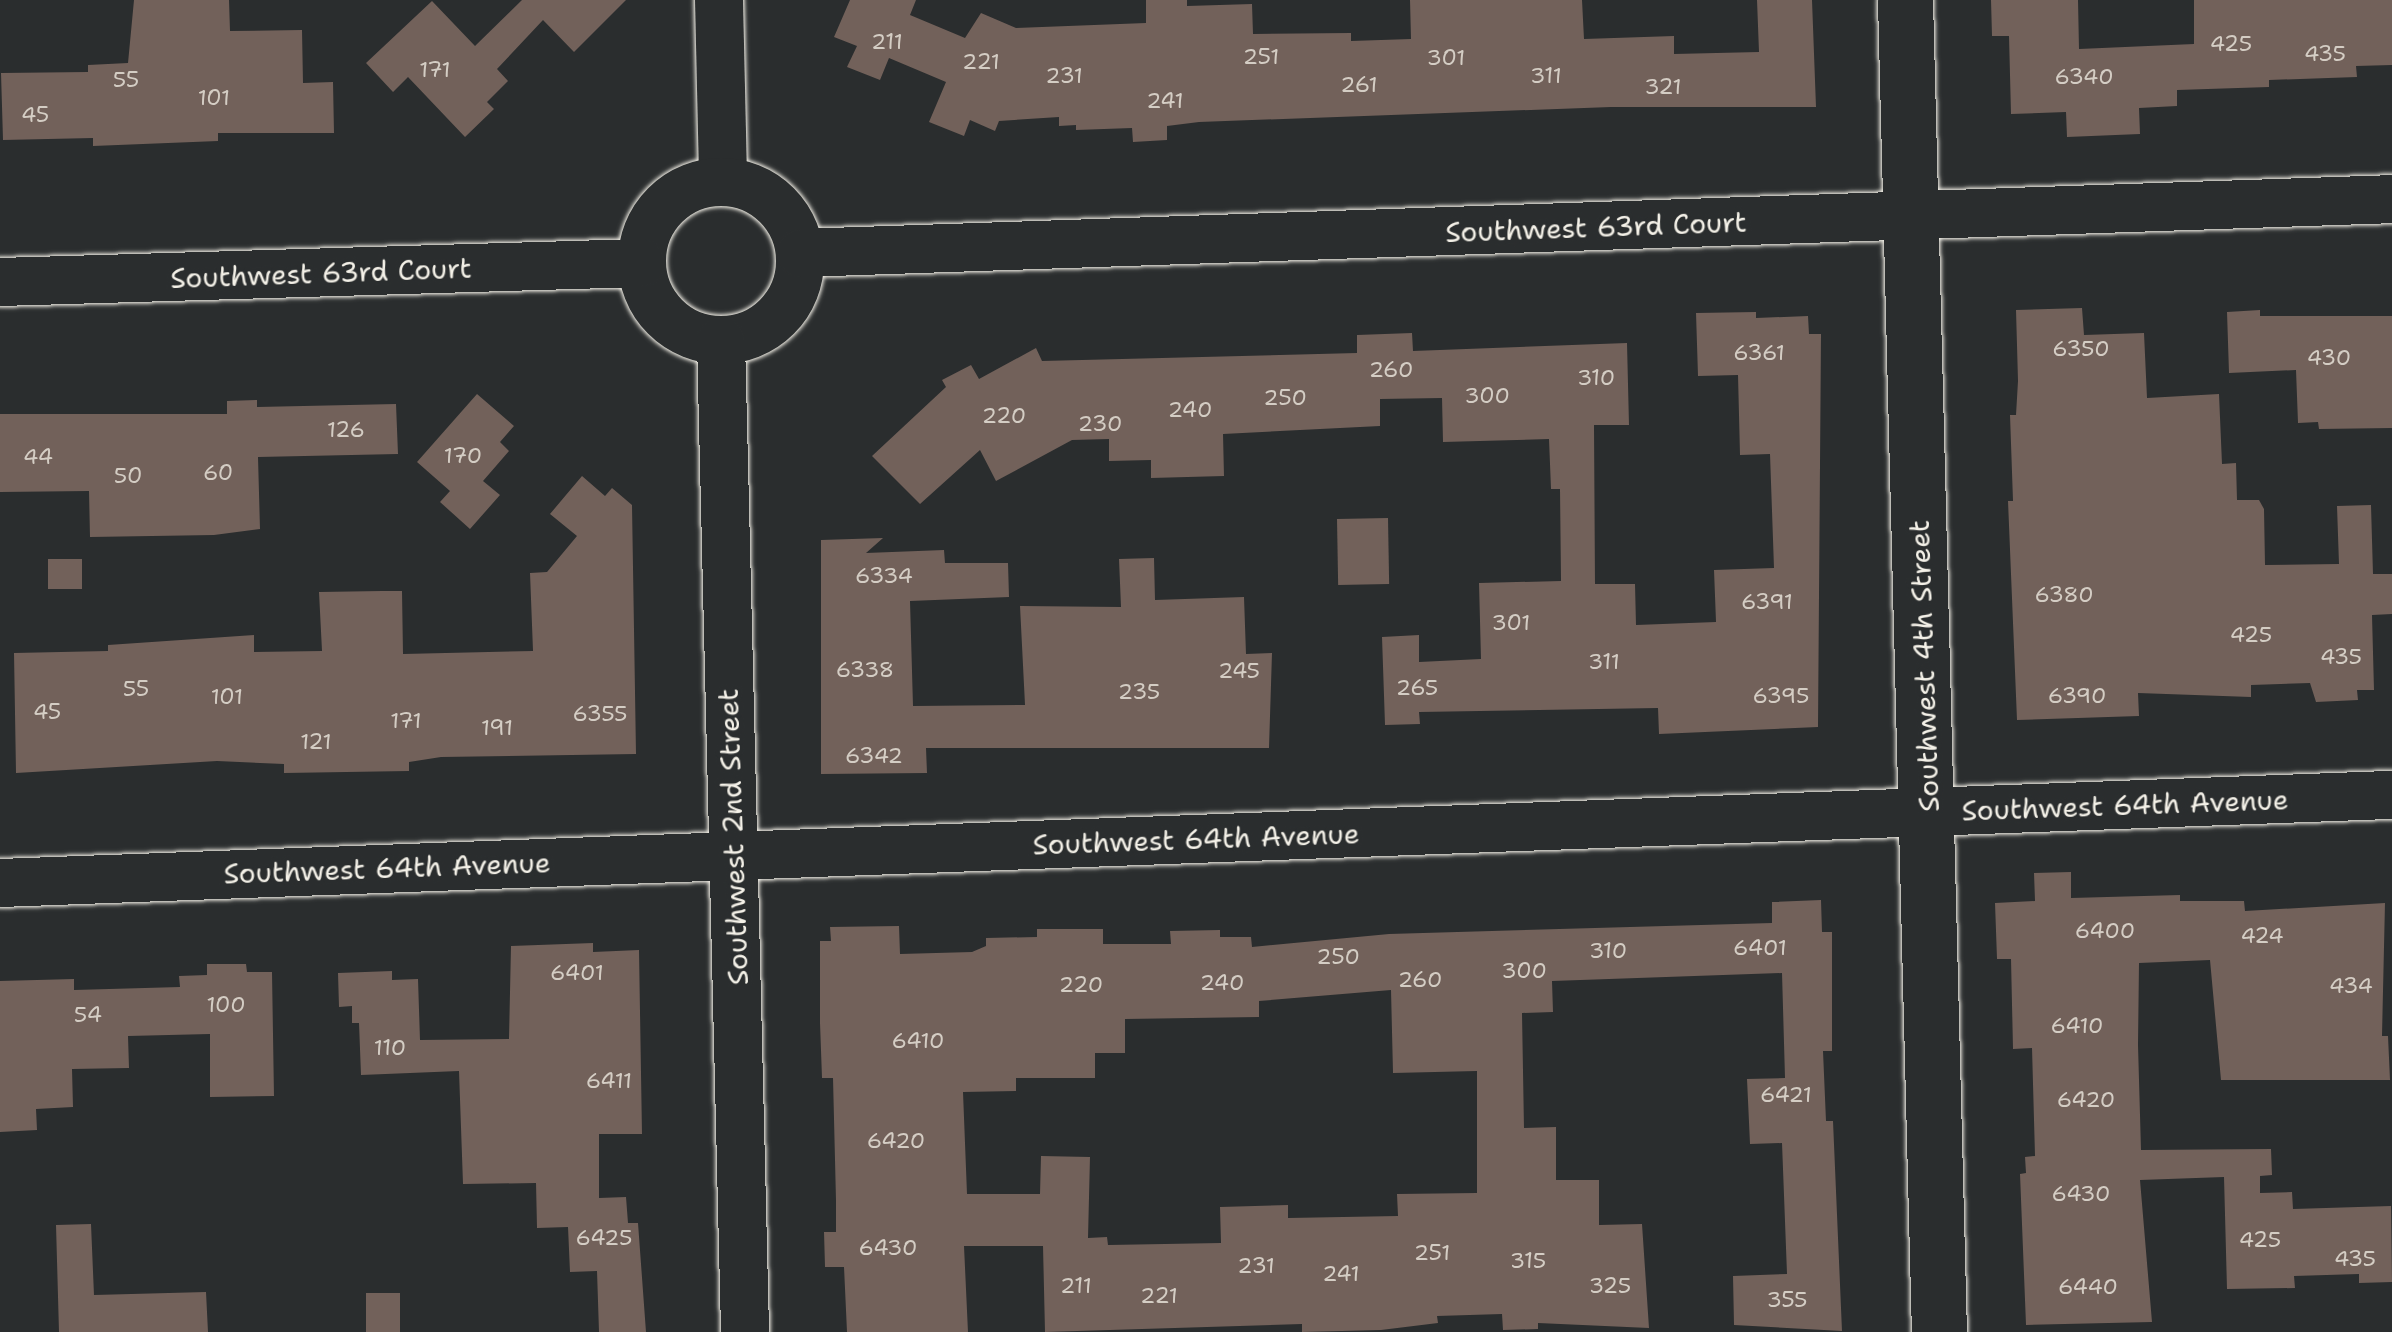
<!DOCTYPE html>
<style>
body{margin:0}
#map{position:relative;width:2392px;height:1332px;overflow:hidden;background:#2a2d2e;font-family:"Shantell Sans",sans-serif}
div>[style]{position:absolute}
.building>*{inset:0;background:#72615a;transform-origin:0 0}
.roads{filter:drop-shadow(0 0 2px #f4f1e8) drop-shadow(0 0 2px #f4f1e8)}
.minor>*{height:48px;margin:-24px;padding:0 24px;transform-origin:24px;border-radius:24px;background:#2a2d2e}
.minor>.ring{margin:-24px;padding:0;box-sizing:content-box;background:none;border:48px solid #2a2d2e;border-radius:50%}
.tertiary>*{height:55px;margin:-27.5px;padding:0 27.5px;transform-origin:27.5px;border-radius:27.5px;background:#2a2d2e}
span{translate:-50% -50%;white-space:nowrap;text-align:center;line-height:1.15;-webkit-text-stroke:10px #2a2d2e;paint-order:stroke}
.number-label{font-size:22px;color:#d4cdc4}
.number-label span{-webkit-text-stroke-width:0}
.street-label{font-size:28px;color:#f4f1e8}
</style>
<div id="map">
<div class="building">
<div style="clip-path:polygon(134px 0,229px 0,230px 31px,302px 30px,303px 83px,333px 82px,334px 133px,218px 133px,218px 141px,93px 146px,93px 138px,3px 140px,1px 73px,88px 72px,88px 65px,128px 63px)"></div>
<div style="clip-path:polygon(522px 0,626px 0,574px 52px,543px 20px,497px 69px,508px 81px,487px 102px,494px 109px,465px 137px,408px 77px,393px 92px,366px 63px,432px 1px,475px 46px)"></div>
<div style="clip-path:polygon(850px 0,916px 0,910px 15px,965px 38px,981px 13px,1016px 28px,1146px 23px,1146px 0,1187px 0,1187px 6px,1252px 4px,1253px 34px,1351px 33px,1351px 41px,1411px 39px,1410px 0,1582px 0,1584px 39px,1674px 36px,1674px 54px,1759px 52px,1757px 0,1812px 0,1816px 107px,1611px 107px,1199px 122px,1167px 126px,1167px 140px,1133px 142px,1132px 128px,1076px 130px,1076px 125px,1059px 126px,1059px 117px,999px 121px,995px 131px,970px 120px,964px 136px,929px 122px,946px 82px,889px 58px,880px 80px,847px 67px,857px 46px,834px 37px)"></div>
<div style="clip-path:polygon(1991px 0,2078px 0,2079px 49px,2194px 44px,2194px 0,2392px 0,2392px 65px,2356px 66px,2357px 77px,2269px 80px,2269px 87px,2177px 90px,2177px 106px,2139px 108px,2140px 134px,2067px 137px,2066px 112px,2011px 114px,2009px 36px,1992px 36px)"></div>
<div style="clip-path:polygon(2082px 308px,2084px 335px,2144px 333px,2147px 398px,2219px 394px,2222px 464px,2236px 463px,2237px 500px,2259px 500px,2264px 509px,2265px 565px,2339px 564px,2337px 506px,2371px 505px,2373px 574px,2392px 574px,2392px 614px,2372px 615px,2374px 690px,2357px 690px,2358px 700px,2316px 702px,2310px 683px,2251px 685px,2251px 697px,2138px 693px,2139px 716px,2017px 720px,2008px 501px,2013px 501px,2010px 415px,2016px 415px,2018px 381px,2016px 310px)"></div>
<div style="clip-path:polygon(2260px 310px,2260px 316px,2392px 316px,2392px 428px,2319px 429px,2318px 422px,2298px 423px,2296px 370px,2229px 373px,2227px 312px)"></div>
<div style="clip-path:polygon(1756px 312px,1756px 318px,1808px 316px,1809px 334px,1821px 334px,1818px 727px,1659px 734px,1658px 708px,1419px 712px,1420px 724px,1385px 725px,1382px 637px,1419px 635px,1419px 662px,1481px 659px,1479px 583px,1561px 581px,1560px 489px,1551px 489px,1549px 439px,1443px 442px,1442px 398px,1380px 399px,1380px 426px,1223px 434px,1224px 476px,1151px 478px,1151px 460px,1109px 461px,1109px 439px,1072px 440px,996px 481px,980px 450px,920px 504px,872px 456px,946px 387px,942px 380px,971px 365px,979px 379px,1036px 348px,1042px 361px,1357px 353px,1357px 335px,1412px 333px,1413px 351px,1627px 343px,1629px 425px,1594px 425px,1595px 584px,1635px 584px,1636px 625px,1716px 622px,1714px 570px,1774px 568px,1770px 454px,1740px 455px,1738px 375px,1698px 376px,1696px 313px)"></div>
<div style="clip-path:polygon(477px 394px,514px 426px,500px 442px,509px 451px,483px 481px,500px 495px,470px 529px,440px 502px,450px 491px,417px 462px)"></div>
<div style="clip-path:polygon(257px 400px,257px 407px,396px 404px,398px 454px,258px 457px,260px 529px,214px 535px,90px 537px,89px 491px,0 492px,0 414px,227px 414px,227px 401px)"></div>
<div style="clip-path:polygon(582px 476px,605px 496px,612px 488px,632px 505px,636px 754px,441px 757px,409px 762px,409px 771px,284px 773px,284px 764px,217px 761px,16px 773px,14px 653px,108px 651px,108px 645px,254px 635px,254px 652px,322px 651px,319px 592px,382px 591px,402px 591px,403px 654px,533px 651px,530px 573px,547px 572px,577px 536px,550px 514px)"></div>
<div style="left:1388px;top:518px;width:66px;height:51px;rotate:89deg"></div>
<div style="clip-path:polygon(883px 538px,866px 553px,944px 550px,945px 563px,1008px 563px,1009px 597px,910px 601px,913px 706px,1025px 705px,1020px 606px,1121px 607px,1119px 559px,1154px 558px,1155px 600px,1244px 597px,1246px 654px,1272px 653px,1269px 748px,926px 748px,927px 773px,821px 774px,821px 540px)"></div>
<div style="left:48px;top:559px;width:34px;height:30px"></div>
<div style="clip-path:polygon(2071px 872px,2071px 898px,2180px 895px,2180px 901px,2244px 901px,2245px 911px,2385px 903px,2382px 1036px,2388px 1036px,2390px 1080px,2221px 1080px,2210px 960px,2139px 963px,2138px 1045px,2141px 1150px,2271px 1149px,2272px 1175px,2260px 1176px,2260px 1193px,2292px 1192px,2293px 1209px,2391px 1206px,2392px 1282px,2359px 1283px,2359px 1274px,2294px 1276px,2295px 1288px,2227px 1289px,2224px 1177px,2140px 1180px,2152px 1322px,2026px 1325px,2020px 1174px,2026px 1173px,2025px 1157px,2035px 1156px,2032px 1048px,2013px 1049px,2011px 959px,1997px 959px,1995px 903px,2035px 901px,2034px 873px)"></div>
<div style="clip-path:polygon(evenodd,1821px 900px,1822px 932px,1832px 932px,1832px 1051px,1823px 1051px,1826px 1121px,1833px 1121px,1842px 1331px,1734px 1325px,1733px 1276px,1787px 1274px,1782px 1143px,1750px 1144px,1747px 1079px,1785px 1078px,1782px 973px,1552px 981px,1553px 1012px,1522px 1013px,1524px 1128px,1556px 1127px,1556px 1180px,1599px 1180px,1599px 1225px,1642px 1224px,1649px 1328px,1538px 1323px,1538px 1329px,1503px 1330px,1502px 1314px,1437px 1316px,1438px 1323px,1381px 1330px,1302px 1332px,1302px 1324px,1045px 1332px,1043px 1246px,964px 1246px,968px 1332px,847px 1332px,844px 1267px,825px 1267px,824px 1232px,836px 1232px,836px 1201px,833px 1078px,822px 1078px,820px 1023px,820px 941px,831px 941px,830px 927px,899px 926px,900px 954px,972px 952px,986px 946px,986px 938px,1037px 937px,1037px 929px,1103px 929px,1103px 944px,1171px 944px,1170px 931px,1220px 930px,1220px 937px,1251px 937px,1252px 947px,1389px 934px,1772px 923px,1772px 902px,1821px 900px,1391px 990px,1393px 1073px,1477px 1071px,1477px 1193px,1397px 1194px,1398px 1216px,1288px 1218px,1288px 1205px,1220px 1207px,1221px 1243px,1108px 1245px,1107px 1237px,1088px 1238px,1090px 1157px,1041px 1156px,1040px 1194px,967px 1194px,963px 1092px,1016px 1091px,1016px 1078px,1095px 1078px,1095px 1053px,1125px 1053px,1125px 1019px,1259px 1017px,1259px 1001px,1391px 990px)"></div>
<div style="clip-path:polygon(593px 943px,593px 952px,639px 950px,642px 1134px,599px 1134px,599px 1198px,626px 1197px,628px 1223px,638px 1223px,646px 1332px,599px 1332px,597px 1271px,570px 1272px,568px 1227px,537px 1228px,536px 1183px,463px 1184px,459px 1071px,361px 1075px,359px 1023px,352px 1023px,352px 1006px,339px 1007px,338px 973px,392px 971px,392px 980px,418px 979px,420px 1040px,509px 1039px,511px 946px)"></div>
<div style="clip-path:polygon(207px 964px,246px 964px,247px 972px,272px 972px,274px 1096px,210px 1097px,210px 1034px,128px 1036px,129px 1068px,72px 1069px,73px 1107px,36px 1109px,37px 1130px,0 1132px,0 981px,74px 979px,74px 990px,180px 987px,179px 976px,207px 975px)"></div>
<div style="clip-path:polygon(91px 1224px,94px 1295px,206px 1292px,208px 1332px,59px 1332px,56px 1225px)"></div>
<div style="left:400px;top:1293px;width:39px;height:34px;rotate:90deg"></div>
</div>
<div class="roads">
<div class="minor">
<div style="left:719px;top:0;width:180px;rotate:88.7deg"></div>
<div class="ring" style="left:642px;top:182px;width:110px;height:110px"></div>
<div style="left:801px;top:253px;width:1592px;rotate:-1.94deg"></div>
<div style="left:0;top:282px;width:641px;rotate:-1.7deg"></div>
<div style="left:721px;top:341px;width:991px;rotate:88.61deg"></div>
<div style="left:0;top:883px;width:2394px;rotate:-2.11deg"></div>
</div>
<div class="tertiary">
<div style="left:1905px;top:0;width:1332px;rotate:88.54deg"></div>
</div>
</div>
<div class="number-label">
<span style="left:887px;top:42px">211</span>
<span style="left:2231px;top:44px">425</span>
<span style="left:2325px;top:54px">435</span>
<span style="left:1261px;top:57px">251</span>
<span style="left:1446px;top:58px">301</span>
<span style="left:981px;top:62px">221</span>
<span style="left:435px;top:70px">171</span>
<span style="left:1064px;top:76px">231</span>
<span style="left:1546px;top:76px">311</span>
<span style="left:2084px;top:77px">6340</span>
<span style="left:126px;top:80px">55</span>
<span style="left:1359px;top:85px">261</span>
<span style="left:1663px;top:87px">321</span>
<span style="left:214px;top:98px">101</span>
<span style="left:1165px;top:101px">241</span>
<span style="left:35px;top:115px">45</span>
<span style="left:2081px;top:349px">6350</span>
<span style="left:1759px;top:353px">6361</span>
<span style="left:2329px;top:358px">430</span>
<span style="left:1391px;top:370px">260</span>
<span style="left:1596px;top:378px">310</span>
<span style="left:1487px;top:396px">300</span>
<span style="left:1285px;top:398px">250</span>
<span style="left:1190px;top:410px">240</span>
<span style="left:1004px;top:416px">220</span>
<span style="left:1100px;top:424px">230</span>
<span style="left:346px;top:430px">126</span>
<span style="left:463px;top:456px">170</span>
<span style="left:38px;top:457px">44</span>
<span style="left:218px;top:473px">60</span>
<span style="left:128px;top:476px">50</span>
<span style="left:884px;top:576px">6334</span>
<span style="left:2064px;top:595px">6380</span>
<span style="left:1767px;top:602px">6391</span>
<span style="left:1511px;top:623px">301</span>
<span style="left:2251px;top:635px">425</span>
<span style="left:2341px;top:657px">435</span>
<span style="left:1604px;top:662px">311</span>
<span style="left:865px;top:670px">6338</span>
<span style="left:1239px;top:671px">245</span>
<span style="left:1417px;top:688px">265</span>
<span style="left:136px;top:689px">55</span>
<span style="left:1139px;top:692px">235</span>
<span style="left:1781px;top:696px">6395</span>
<span style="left:2077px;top:696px">6390</span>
<span style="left:227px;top:697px">101</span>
<span style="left:47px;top:712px">45</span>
<span style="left:600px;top:714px">6355</span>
<span style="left:406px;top:721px">171</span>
<span style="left:497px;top:728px">191</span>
<span style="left:316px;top:742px">121</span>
<span style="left:874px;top:756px">6342</span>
<span style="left:2105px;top:931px">6400</span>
<span style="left:2262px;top:936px">424</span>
<span style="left:1760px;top:948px">6401</span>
<span style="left:1608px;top:951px">310</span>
<span style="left:1338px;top:957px">250</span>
<span style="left:1524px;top:971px">300</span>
<span style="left:577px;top:973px">6401</span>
<span style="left:1420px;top:980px">260</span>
<span style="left:1222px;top:983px">240</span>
<span style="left:1081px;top:985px">220</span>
<span style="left:2351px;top:986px">434</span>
<span style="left:226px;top:1005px">100</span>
<span style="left:88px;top:1015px">54</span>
<span style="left:2077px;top:1026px">6410</span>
<span style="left:918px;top:1041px">6410</span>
<span style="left:390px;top:1048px">110</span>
<span style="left:609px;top:1081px">6411</span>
<span style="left:1786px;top:1095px">6421</span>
<span style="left:2086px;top:1100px">6420</span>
<span style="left:896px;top:1141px">6420</span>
<span style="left:2081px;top:1194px">6430</span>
<span style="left:604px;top:1238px">6425</span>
<span style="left:2260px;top:1240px">425</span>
<span style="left:888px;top:1248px">6430</span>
<span style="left:1432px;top:1253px">251</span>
<span style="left:2355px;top:1259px">435</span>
<span style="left:1528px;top:1261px">315</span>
<span style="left:1256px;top:1266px">231</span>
<span style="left:1341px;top:1274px">241</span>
<span style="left:1076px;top:1286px">211</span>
<span style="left:1610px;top:1286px">325</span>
<span style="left:2088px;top:1287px">6440</span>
<span style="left:1159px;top:1296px">221</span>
<span style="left:1787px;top:1300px">355</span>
</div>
<div class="street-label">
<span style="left:1596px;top:227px;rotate:-2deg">Southwest 63rd Court</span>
<span style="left:321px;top:273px;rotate:-2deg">Southwest 63rd Court</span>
<span style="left:1924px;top:666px;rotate:-92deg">Southwest 4th Street</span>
<span style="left:2125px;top:805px;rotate:-2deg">Southwest 64th Avenue</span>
<span style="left:733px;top:837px;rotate:-92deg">Southwest 2nd Street</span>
<span style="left:1196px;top:839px;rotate:-2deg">Southwest 64th Avenue</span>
<span style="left:387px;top:868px;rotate:-2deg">Southwest 64th Avenue</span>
</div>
</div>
